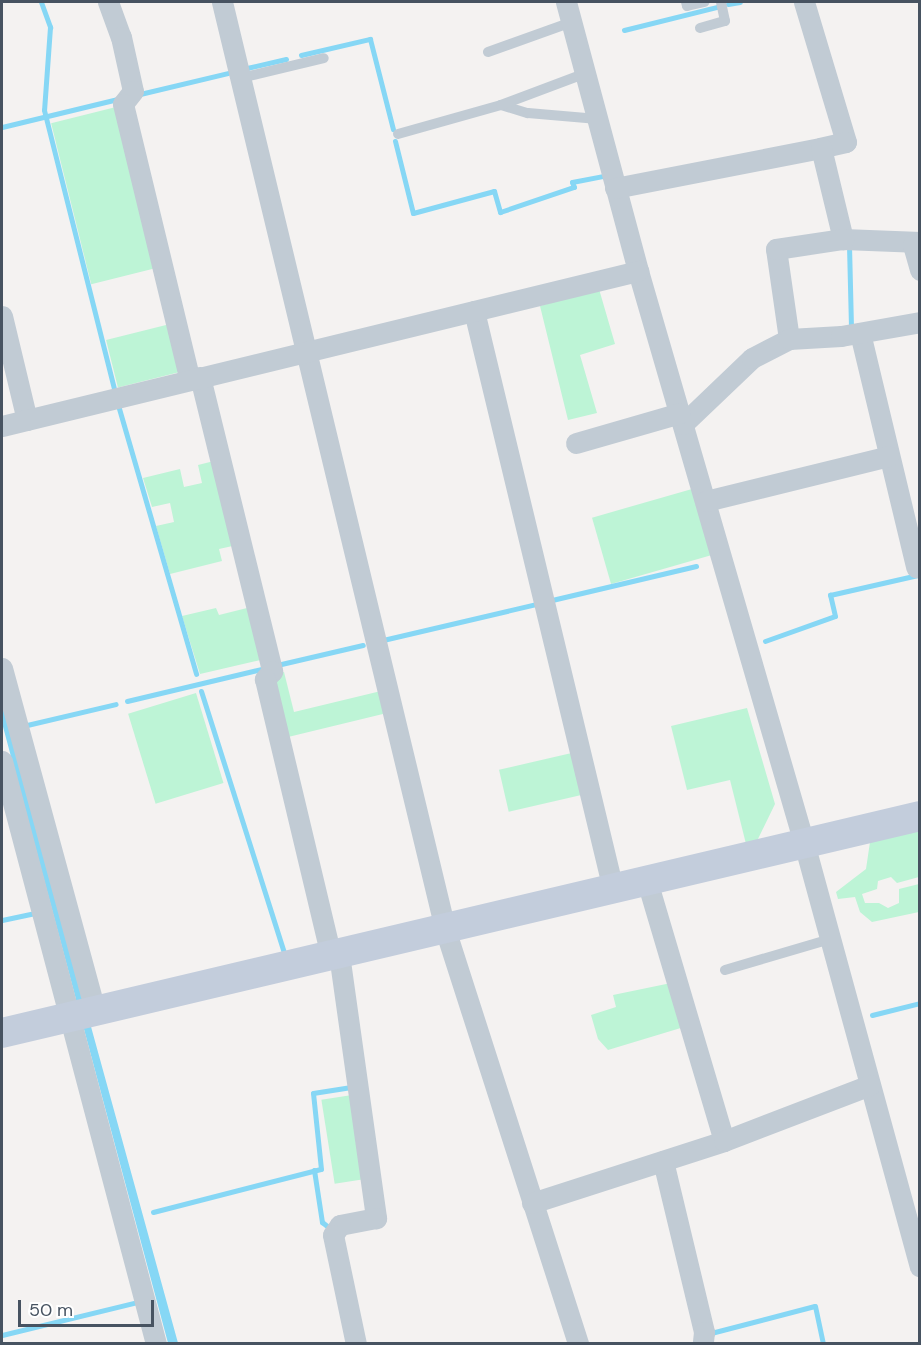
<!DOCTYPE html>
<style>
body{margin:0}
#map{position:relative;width:921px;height:1345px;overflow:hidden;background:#f4f2f1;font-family:"DM Sans",sans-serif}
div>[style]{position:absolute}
.green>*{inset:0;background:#bdf4d6;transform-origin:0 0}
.water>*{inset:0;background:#86d7f5}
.stream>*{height:5px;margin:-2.5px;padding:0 2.5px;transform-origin:2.5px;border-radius:2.5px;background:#86d7f5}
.lane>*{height:10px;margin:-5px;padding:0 5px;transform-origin:5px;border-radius:5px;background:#c1cbd4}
.street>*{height:21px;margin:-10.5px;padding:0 10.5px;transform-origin:10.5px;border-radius:10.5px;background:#c1cbd4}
.secondary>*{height:30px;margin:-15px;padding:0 15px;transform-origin:15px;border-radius:15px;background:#c3cddc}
span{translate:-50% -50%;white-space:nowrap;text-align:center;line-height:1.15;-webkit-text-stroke:4.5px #fff;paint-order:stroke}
.frame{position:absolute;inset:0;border:3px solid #475361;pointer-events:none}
.scale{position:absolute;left:18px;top:1300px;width:136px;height:27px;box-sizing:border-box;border:3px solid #475361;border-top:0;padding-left:8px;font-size:18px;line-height:21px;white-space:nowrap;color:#475361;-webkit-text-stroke:4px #fff;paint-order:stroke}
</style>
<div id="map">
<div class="green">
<div style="left:120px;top:106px;width:166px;height:71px;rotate:76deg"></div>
<div style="clip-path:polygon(599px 289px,615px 344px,580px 355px,597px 413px,568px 420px,540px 306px)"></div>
<div style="left:174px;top:323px;width:49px;height:70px;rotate:76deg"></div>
<div style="clip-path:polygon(218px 460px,237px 545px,219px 549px,222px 561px,170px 574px,156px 526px,174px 522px,170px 503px,152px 507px,143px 478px,180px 469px,184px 487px,202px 483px,198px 465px)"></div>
<div style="left:692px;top:489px;width:69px;height:104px;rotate:74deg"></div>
<div style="clip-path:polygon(251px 607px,265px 659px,200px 674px,182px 616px,216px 608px,219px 615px)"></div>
<div style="clip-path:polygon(284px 672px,294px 712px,381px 691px,387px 713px,284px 738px,272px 675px)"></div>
<div style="left:196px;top:693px;width:94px;height:71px;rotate:73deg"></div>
<div style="clip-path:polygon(747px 708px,775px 804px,757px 841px,746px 844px,730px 780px,687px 790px,671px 726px)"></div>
<div style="left:576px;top:752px;width:43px;height:79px;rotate:77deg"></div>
<div style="clip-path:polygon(919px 830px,919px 877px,897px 883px,891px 877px,878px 881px,877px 889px,862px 894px,865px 903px,879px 903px,888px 908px,899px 903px,899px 889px,919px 884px,919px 912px,872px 922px,860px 912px,855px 897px,838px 899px,836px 892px,866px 869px,870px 842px)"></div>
<div style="clip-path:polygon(671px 983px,684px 1027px,608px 1050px,598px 1039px,591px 1015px,616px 1007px,613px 995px)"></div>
<div style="left:352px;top:1095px;width:85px;height:31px;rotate:81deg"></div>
</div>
<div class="water">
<div style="clip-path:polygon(2px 682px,90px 1023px,178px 1343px,168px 1343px,2px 723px)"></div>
</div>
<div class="stream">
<div style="left:41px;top:2px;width:27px;rotate:70deg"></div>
<div style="left:50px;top:27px;width:83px;rotate:94.1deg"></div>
<div style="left:44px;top:110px;width:291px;rotate:75.9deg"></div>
<div style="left:728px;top:4px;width:12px;rotate:-9deg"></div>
<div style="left:624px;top:30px;width:96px;rotate:-13.9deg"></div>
<div style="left:301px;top:55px;width:71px;rotate:-13.1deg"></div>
<div style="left:370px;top:39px;width:93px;rotate:75.7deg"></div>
<div style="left:247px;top:68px;width:40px;rotate:-13deg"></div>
<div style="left:140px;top:94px;width:90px;rotate:-13.4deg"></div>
<div style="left:2px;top:127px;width:119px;rotate:-13.6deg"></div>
<div style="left:395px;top:141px;width:74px;rotate:76deg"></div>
<div style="left:413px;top:213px;width:84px;rotate:-15.2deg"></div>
<div style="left:494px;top:191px;width:22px;rotate:74deg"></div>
<div style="left:500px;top:212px;width:78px;rotate:-18.7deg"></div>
<div style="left:574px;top:187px;width:5px;rotate:-112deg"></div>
<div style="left:572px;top:182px;width:31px;rotate:-11deg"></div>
<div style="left:849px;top:245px;width:82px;rotate:88.6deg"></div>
<div style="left:118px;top:405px;width:280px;rotate:73.8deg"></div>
<div style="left:552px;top:600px;width:148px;rotate:-13.3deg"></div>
<div style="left:383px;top:640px;width:158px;rotate:-13.2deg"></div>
<div style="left:765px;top:641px;width:74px;rotate:-19.7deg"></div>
<div style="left:835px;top:616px;width:22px;rotate:-103deg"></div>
<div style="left:830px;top:595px;width:90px;rotate:-12.8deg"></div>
<div style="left:277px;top:665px;width:88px;rotate:-13.1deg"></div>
<div style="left:201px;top:691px;width:275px;rotate:72.4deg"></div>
<div style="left:127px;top:701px;width:142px;rotate:-13.4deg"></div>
<div style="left:27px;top:725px;width:91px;rotate:-13.3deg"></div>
<div style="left:2px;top:920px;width:35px;rotate:-12deg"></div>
<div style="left:872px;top:1015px;width:49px;rotate:-14deg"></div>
<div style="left:314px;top:1170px;width:53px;rotate:81.3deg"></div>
<div style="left:322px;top:1222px;width:6px;rotate:39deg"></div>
<div style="left:153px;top:1212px;width:173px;rotate:-14.4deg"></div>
<div style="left:321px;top:1169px;width:76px;rotate:-96deg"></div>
<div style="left:313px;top:1093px;width:37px;rotate:-9deg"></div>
<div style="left:711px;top:1333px;width:107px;rotate:-14.6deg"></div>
<div style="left:815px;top:1306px;width:39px;rotate:78deg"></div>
<div style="left:2px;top:1335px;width:139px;rotate:-13.7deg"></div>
</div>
<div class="lane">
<div style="left:686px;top:2px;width:4px;rotate:76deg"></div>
<div style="left:687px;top:6px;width:18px;rotate:-13deg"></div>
<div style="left:700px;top:28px;width:26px;rotate:-16deg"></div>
<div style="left:725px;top:21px;width:19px;rotate:-102deg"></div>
<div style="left:488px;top:52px;width:89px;rotate:-19.7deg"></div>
<div style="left:241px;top:78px;width:85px;rotate:-13.5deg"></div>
<div style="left:501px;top:105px;width:28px;rotate:17deg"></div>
<div style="left:528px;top:113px;width:70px;rotate:4.9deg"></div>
<div style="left:398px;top:134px;width:107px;rotate:-15.7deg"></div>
<div style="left:501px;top:105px;width:91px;rotate:-20.6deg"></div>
<div style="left:725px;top:970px;width:109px;rotate:-16.4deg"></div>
</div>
<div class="street">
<div style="left:108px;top:2px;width:37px;rotate:70deg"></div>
<div style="left:121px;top:37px;width:55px;rotate:77.5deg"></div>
<div style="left:133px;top:91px;width:16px;rotate:128deg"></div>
<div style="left:123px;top:104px;width:284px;rotate:76.4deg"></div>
<div style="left:222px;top:2px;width:953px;rotate:76.47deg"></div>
<div style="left:445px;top:929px;width:436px;rotate:72.2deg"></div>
<div style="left:566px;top:2px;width:278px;rotate:75deg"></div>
<div style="left:638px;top:271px;width:596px;rotate:73.82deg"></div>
<div style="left:804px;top:843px;width:439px;rotate:74.7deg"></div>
<div style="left:804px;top:2px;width:146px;rotate:73.3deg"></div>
<div style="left:846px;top:142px;width:26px;rotate:167deg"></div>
<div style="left:615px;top:188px;width:210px;rotate:-11deg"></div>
<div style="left:821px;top:148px;width:94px;rotate:76.4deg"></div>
<div style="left:843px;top:239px;width:77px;rotate:2.2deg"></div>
<div style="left:913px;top:245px;width:26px;rotate:74deg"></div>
<div style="left:474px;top:311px;width:594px;rotate:76.48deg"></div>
<div style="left:2px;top:316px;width:107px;rotate:76.5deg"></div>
<div style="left:860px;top:333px;width:241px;rotate:76.5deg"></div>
<div style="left:789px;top:339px;width:91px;rotate:-98.2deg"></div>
<div style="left:776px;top:249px;width:68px;rotate:-8.5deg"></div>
<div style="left:200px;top:377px;width:303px;rotate:76.2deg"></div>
<div style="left:272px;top:671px;width:11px;rotate:131deg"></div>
<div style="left:265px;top:679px;width:284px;rotate:76.6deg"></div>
<div style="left:683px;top:424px;width:95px;rotate:-43.7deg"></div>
<div style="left:752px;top:358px;width:42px;rotate:-27.2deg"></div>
<div style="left:789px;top:339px;width:52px;rotate:-3.3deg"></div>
<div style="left:841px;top:336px;width:80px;rotate:-10deg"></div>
<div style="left:2px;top:426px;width:655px;rotate:-13.7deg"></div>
<div style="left:576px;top:443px;width:108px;rotate:-16.1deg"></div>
<div style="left:706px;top:501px;width:188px;rotate:-13.8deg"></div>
<div style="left:2px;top:668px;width:355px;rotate:74.8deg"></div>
<div style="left:2px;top:761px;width:603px;rotate:75.2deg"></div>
<div style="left:647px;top:881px;width:271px;rotate:73.5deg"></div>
<div style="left:339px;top:954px;width:267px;rotate:82deg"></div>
<div style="left:376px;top:1218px;width:37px;rotate:169deg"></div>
<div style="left:340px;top:1225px;width:12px;rotate:125deg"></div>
<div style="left:333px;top:1235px;width:111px;rotate:78.1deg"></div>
<div style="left:663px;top:1161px;width:176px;rotate:76.5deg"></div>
<div style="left:704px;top:1332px;width:10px;rotate:96deg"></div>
<div style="left:532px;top:1203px;width:202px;rotate:-17.9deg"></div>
<div style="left:724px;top:1141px;width:156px;rotate:-21deg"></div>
</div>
<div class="secondary">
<div style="left:2px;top:1033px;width:943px;rotate:-13.3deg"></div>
</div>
<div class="frame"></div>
<div class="scale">50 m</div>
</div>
